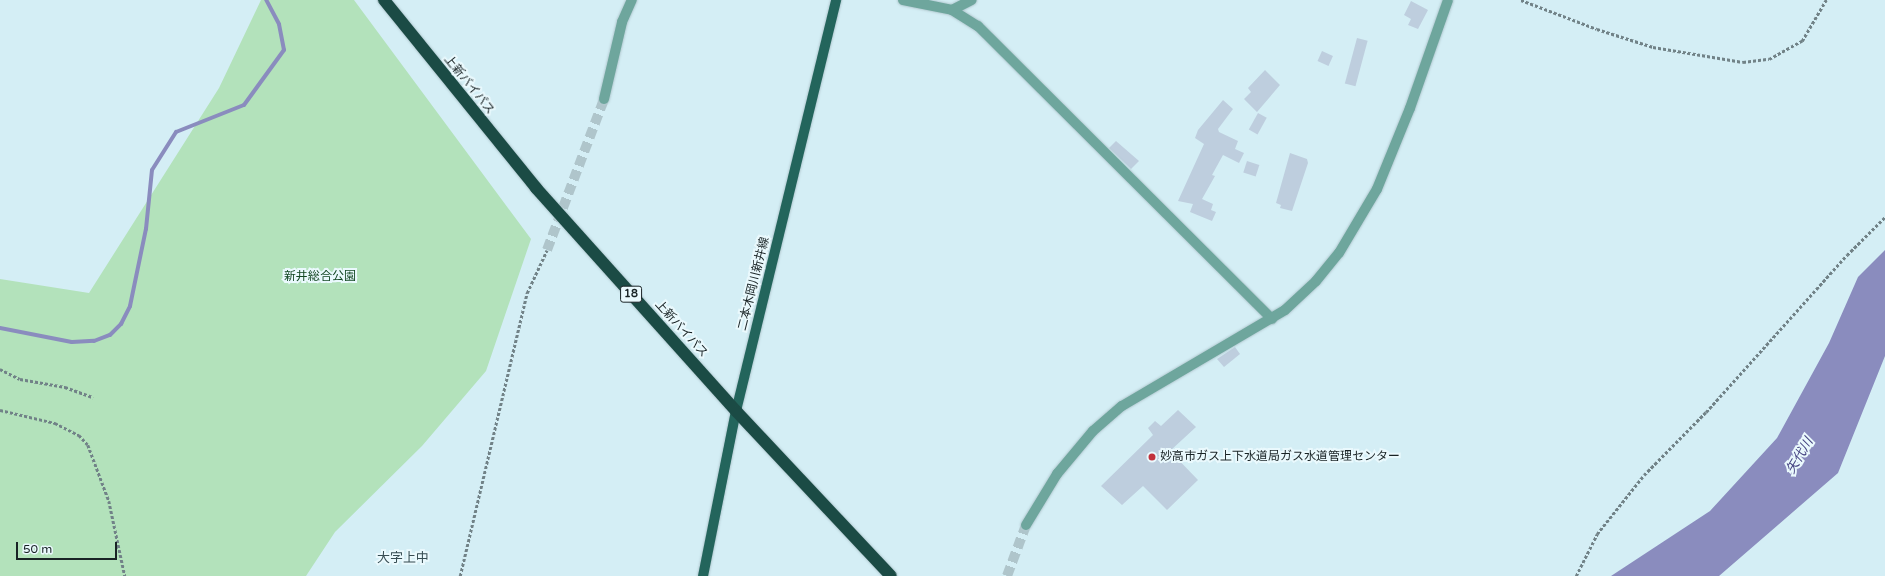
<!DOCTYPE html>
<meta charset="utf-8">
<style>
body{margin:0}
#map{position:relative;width:1885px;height:576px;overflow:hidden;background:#d4eef5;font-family:"Varela Round","Noto Sans JP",sans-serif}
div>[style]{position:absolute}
.green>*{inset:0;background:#b3e2bb}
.water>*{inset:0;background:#8a8cbe}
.stream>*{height:4px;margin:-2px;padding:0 2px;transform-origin:2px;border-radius:2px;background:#8a8cbe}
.building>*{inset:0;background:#becede;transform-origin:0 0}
.minor-tunnel>*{height:10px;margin-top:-5px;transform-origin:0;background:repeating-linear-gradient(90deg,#afc5cb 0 10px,transparent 0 15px)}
.path>*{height:2.5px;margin-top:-1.25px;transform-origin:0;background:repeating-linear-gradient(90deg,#718287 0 3px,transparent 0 5px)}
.roads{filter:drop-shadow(0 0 1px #b2c9d0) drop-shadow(0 0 1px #b2c9d0)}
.minor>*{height:10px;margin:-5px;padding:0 5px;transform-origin:5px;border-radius:5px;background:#6ea69d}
.major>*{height:10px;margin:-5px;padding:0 5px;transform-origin:5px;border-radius:5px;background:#23655c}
.highway>*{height:12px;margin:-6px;padding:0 6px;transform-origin:6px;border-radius:6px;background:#1b4b45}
.dots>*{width:11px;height:11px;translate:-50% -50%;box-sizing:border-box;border:2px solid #eaf9fd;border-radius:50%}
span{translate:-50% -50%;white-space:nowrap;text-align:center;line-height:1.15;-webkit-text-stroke:4px #eaf9fd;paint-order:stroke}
.shield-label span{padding:1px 3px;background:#eaf9fd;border:1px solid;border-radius:3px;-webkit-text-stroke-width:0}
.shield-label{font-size:11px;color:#192325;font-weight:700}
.street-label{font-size:12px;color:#192325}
.park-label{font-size:12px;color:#134723}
.poi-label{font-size:12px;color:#192325}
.left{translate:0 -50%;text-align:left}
.water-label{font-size:13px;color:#444281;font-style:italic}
.neighbourhood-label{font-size:13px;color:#374d53}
.scale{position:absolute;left:16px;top:542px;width:101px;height:18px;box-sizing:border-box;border:2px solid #192325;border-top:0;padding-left:5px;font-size:12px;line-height:14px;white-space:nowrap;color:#192325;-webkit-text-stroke:3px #eaf9fd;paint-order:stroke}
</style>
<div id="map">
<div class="green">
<div style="clip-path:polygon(261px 0,354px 0,531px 239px,486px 371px,422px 446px,335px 532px,306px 576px,0 576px,0 279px,89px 293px,219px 88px)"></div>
</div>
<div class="water">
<div style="clip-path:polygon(1885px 250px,1885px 356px,1838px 473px,1719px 576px,1611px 576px,1710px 511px,1777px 438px,1829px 343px,1858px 277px)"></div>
</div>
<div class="stream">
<div style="left:0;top:328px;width:73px;rotate:11deg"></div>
<div style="left:72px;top:342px;width:22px;rotate:-3deg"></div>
<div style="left:94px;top:341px;width:17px;rotate:-21deg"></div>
<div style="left:110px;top:335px;width:16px;rotate:-45deg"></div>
<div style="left:121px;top:324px;width:20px;rotate:-63deg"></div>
<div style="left:130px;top:306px;width:79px;rotate:-78.3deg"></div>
<div style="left:146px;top:229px;width:59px;rotate:-84.2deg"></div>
<div style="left:152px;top:170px;width:45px;rotate:-57.7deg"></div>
<div style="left:176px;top:132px;width:73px;rotate:-21.7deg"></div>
<div style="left:244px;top:105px;width:68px;rotate:-54deg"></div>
<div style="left:284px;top:50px;width:26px;rotate:-101deg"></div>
<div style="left:279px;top:24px;width:27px;rotate:-118deg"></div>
</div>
<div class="building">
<div style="clip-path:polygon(1411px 1px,1428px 10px,1418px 29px,1408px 25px,1411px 19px,1404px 15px)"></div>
<div style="left:1357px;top:38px;width:11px;height:47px;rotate:15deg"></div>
<div style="left:1322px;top:51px;width:12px;height:11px;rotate:24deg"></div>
<div style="clip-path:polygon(1265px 70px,1280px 85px,1257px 112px,1244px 99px,1251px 92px,1248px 88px)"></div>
<div style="clip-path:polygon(1223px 100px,1233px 109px,1218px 129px,1219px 132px,1238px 141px,1235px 149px,1244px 153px,1239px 163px,1223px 155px,1212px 175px,1215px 176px,1202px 199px,1213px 204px,1211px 210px,1216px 212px,1212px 221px,1190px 212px,1193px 204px,1178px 201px,1204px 144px,1195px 138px,1198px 130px)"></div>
<div style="left:1258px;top:113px;width:10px;height:19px;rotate:29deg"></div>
<div style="clip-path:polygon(1116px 141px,1139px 161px,1131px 169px,1109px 148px)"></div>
<div style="clip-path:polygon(1290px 153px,1307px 159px,1308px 163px,1292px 211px,1280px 208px,1281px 205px,1276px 203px)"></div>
<div style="left:1247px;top:161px;width:13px;height:12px;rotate:18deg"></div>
<div style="clip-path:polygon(1235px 347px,1240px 354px,1224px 367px,1217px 359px)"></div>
<div style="clip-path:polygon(1178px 410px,1196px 427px,1170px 451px,1198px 480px,1167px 510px,1143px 486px,1122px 505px,1101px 486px,1153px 435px,1148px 428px,1155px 421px,1161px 426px)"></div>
</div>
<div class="minor-tunnel">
<div style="left:547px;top:250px;width:161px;rotate:-69.3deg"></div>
<div style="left:1007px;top:576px;width:54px;rotate:-69.6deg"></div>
</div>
<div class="path">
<div style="left:1521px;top:0;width:81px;rotate:20.9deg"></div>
<div style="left:1597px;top:29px;width:59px;rotate:17.8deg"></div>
<div style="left:1653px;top:47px;width:91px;rotate:9.5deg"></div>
<div style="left:1743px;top:62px;width:26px;rotate:-7deg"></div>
<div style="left:1769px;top:59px;width:38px;rotate:-29deg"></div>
<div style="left:1802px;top:41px;width:48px;rotate:-59.7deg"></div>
<div style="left:0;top:369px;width:22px;rotate:27deg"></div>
<div style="left:20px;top:379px;width:46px;rotate:10.1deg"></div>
<div style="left:65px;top:387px;width:30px;rotate:20deg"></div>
<div style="left:0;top:410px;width:57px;rotate:13.3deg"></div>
<div style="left:55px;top:423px;width:27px;rotate:27deg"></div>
<div style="left:79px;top:435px;width:13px;rotate:48deg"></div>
<div style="left:88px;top:445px;width:60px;rotate:69.4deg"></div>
<div style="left:109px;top:501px;width:77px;rotate:78deg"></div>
<div style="left:460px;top:576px;width:291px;rotate:-76.7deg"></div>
<div style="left:527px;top:293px;width:47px;rotate:-65.1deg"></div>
<div style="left:1576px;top:576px;width:47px;rotate:-63.4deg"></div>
<div style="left:1597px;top:534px;width:75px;rotate:-51.5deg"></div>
<div style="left:1644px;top:475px;width:88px;rotate:-45.5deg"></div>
<div style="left:1706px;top:412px;width:211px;rotate:-48.1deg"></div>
<div style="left:1847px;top:255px;width:54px;rotate:-45deg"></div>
</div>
<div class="roads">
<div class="minor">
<div style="left:903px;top:0;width:50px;rotate:11.5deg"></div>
<div style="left:952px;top:10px;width:31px;rotate:32deg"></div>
<div style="left:978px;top:26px;width:415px;rotate:44.9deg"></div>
<div style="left:952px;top:10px;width:22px;rotate:-27deg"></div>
<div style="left:604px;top:99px;width:79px;rotate:-76.8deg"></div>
<div style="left:622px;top:22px;width:24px;rotate:-66deg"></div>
<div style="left:1026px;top:525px;width:60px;rotate:-58.7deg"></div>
<div style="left:1057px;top:474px;width:56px;rotate:-50.1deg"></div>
<div style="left:1093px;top:431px;width:38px;rotate:-41deg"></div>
<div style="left:1122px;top:406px;width:189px;rotate:-30.5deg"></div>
<div style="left:1285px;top:310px;width:42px;rotate:-43.1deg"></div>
<div style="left:1316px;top:281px;width:36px;rotate:-51deg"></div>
<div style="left:1339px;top:253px;width:74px;rotate:-59.3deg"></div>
<div style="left:1377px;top:189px;width:87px;rotate:-67.8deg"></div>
<div style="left:1410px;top:108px;width:114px;rotate:-70.6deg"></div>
</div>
<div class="major">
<div style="left:703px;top:576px;width:168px;rotate:-78.7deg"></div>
<div style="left:736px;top:411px;width:423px;rotate:-76.3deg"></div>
</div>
<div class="highway">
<div style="left:384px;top:0;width:242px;rotate:51deg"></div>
<div style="left:536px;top:188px;width:300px;rotate:48.1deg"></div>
<div style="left:736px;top:411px;width:226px;rotate:46.8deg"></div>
</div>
</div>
<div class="dots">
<div style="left:1152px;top:457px;background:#c2323d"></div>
</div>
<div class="shield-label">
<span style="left:631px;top:294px">18</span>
</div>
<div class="street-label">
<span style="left:469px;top:85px;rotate:51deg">上新バイパス</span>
<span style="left:754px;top:284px;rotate:-76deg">二本木岡川新井線</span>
<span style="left:681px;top:329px;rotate:48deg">上新バイパス</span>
</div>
<div class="park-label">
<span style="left:320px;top:277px">新井総合公園</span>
</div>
<div class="poi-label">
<span class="left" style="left:1160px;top:457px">妙高市ガス上下水道局ガス水道管理センター</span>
</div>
<div class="water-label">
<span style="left:1800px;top:456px;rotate:-59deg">矢代川</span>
</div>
<div class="neighbourhood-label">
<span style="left:403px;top:558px">大字上中</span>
</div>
<div class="scale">50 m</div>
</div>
